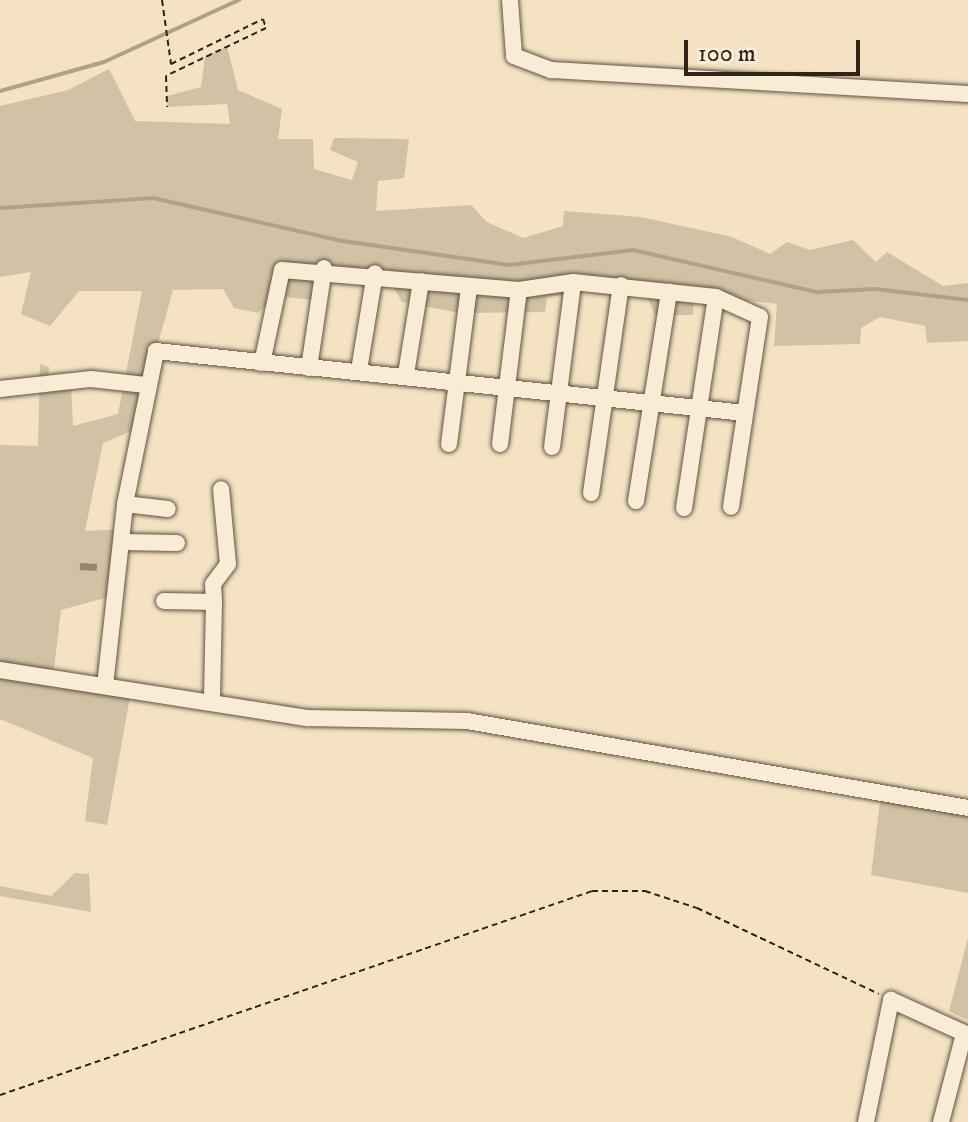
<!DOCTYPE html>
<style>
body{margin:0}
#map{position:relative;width:968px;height:1122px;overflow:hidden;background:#f4e2c2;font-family:"IM FELL DW Pica",serif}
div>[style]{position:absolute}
.green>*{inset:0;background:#d3c1a5}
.stream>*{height:4px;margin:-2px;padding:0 2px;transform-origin:2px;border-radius:2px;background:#b1a188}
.building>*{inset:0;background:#958670;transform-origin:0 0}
.path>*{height:2px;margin-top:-1px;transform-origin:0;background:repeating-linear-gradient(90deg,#2f2217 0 6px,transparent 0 10px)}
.roads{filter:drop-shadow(0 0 2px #605242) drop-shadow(0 0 2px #605242)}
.minor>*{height:16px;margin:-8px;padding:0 8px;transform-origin:8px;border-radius:8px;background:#f8ecd7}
span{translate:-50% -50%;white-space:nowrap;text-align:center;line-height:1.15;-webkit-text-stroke:6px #f8ecd7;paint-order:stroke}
.scale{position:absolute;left:684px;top:40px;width:176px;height:36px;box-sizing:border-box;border:4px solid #2f2217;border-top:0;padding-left:10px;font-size:24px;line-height:28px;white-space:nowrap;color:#2f2217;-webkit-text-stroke:6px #f8ecd7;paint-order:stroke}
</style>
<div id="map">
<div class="green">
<div style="clip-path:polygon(227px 46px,238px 90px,282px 109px,278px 139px,313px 139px,314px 169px,352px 180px,358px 162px,330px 150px,334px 138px,409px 139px,404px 178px,378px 181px,376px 211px,471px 205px,487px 222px,523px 238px,563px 226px,564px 211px,641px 217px,732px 237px,770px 254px,787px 242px,810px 250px,853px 240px,876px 262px,887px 252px,943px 286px,968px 283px,968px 341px,927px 343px,925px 326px,880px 317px,861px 328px,860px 344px,774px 346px,777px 304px,694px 295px,693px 315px,655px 315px,641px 283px,547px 297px,545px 312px,460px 313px,402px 302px,392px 285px,331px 273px,314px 300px,276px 296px,258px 313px,234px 308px,223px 289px,173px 290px,134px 430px,103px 443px,85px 531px,126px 529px,116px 595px,61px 610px,53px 677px,132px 686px,107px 825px,85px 821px,93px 758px,0 719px,0 445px,38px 446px,40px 364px,49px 367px,48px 385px,71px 384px,73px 426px,118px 414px,142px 291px,79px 291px,50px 326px,21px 314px,31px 272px,0 277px,0 106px,68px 90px,109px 69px,135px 121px,230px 124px,227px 104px,167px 107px,167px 96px,201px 87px,205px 57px)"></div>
<div style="clip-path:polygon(882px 784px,968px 804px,968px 893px,871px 875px)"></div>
<div style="clip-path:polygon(75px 873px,89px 874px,91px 912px,0 896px,0 886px,51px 896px)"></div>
<div style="clip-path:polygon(968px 938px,968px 1020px,949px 1011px)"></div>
</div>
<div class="stream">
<div style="left:0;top:91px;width:108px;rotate:-15.6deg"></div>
<div style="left:104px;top:62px;width:149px;rotate:-24.7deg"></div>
<div style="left:0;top:208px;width:153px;rotate:-3.7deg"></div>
<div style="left:153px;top:198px;width:195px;rotate:12.8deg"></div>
<div style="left:343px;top:241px;width:168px;rotate:8.2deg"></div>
<div style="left:509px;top:265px;width:125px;rotate:-6.9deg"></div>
<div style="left:633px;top:250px;width:189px;rotate:12.9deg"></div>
<div style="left:817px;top:292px;width:58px;rotate:-3deg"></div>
<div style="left:875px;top:289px;width:94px;rotate:6.7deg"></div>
</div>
<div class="building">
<div style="left:80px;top:563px;width:17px;height:7px;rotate:3deg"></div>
</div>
<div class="path">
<div style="left:162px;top:0;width:65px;rotate:82deg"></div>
<div style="left:171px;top:64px;width:102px;rotate:-26.1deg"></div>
<div style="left:263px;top:19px;width:9px;rotate:72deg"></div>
<div style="left:266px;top:28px;width:111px;rotate:154.4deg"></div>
<div style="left:166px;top:76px;width:31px;rotate:88deg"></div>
<div style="left:0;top:1095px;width:626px;rotate:-19.01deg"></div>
<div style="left:592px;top:891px;width:53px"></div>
<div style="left:645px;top:891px;width:55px;rotate:18.1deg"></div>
<div style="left:697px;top:908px;width:201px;rotate:25.3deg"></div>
</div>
<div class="roads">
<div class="minor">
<div style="left:510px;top:0;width:56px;rotate:85.9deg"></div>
<div style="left:514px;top:56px;width:40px;rotate:21deg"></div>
<div style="left:551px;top:70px;width:418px;rotate:3.3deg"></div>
<div style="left:262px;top:363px;width:95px;rotate:-77.9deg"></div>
<div style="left:282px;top:270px;width:238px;rotate:4.8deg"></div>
<div style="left:519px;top:290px;width:55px;rotate:-8.4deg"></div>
<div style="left:573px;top:282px;width:144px;rotate:6deg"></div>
<div style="left:716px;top:297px;width:48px;rotate:24.4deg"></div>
<div style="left:760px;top:317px;width:192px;rotate:98.7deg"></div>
<div style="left:309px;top:368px;width:101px;rotate:-81.5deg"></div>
<div style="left:359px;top:370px;width:98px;rotate:-80.6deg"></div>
<div style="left:406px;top:374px;width:94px;rotate:-80.8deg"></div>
<div style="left:0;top:389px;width:92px;rotate:-6.3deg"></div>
<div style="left:91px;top:379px;width:55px;rotate:6.2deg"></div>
<div style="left:449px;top:444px;width:158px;rotate:-82.7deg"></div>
<div style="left:500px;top:444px;width:155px;rotate:-83deg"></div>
<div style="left:552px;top:447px;width:166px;rotate:-82.7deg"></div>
<div style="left:591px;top:493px;width:210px;rotate:-81.8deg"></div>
<div style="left:636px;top:501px;width:212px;rotate:-81deg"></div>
<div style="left:125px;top:504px;width:43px;rotate:6.6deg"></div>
<div style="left:684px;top:508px;width:213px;rotate:-81.4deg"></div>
<div style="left:122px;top:542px;width:55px;rotate:1deg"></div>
<div style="left:164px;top:601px;width:50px;rotate:1.1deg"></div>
<div style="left:214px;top:602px;width:98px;rotate:91.2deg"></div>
<div style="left:214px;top:602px;width:18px;rotate:-93deg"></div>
<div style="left:213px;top:584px;width:25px;rotate:-53deg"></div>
<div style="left:228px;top:564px;width:75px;rotate:-95.3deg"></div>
<div style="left:0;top:670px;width:312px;rotate:8.9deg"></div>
<div style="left:308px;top:718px;width:159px;rotate:1.1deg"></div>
<div style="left:467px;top:721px;width:508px;rotate:9.85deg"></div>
<div style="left:105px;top:686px;width:183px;rotate:-83.7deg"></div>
<div style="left:125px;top:504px;width:156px;rotate:-78.5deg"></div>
<div style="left:156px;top:351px;width:592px;rotate:6.01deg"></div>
<div style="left:866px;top:1122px;width:125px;rotate:-78.4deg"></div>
<div style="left:891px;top:1000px;width:85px;rotate:24.4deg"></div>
<div style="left:941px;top:1122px;width:91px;rotate:-75.4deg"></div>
</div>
</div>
<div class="scale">100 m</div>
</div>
